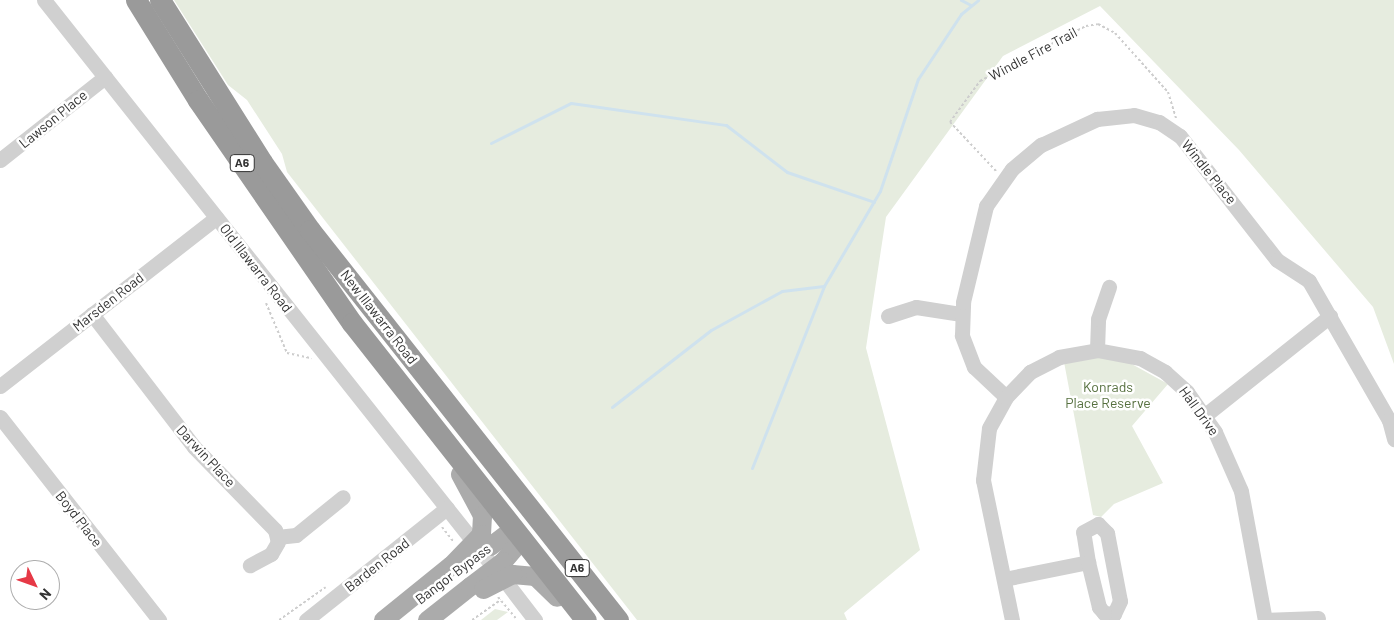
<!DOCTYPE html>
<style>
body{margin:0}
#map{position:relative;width:1394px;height:620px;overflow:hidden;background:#fff;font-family:Barlow,sans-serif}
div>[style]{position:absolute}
.green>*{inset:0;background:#e6ecdf}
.stream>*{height:3px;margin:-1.5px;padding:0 1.5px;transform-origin:1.5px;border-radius:1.5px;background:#cfe2ee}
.minor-tunnel>*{height:15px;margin-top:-7.5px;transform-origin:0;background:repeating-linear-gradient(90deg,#d6d6d6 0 15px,transparent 0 23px)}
.path>*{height:2px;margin-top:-1px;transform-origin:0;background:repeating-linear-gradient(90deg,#cdcdcd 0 2.5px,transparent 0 5px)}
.minor>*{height:15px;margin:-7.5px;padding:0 7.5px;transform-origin:7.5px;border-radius:7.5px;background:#d0d0d0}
.major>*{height:19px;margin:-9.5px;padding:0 9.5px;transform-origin:9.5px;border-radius:9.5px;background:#ababab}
.highway>*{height:21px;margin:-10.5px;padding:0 10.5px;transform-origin:10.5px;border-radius:10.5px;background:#9a9a9a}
.major-bridge>*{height:19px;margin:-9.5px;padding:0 9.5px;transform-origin:9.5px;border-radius:9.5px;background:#ababab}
span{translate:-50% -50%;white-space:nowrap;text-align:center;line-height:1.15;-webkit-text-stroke:5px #fff;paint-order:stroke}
.shield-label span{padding:1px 4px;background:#fff;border:1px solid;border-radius:4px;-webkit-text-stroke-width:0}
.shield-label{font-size:12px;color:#333;font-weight:700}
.street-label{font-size:14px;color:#333}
.park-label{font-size:14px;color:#56703f}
.north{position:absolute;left:10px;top:560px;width:50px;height:50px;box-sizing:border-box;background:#fff;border:1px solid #adadad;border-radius:50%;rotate:132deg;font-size:14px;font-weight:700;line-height:20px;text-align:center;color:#333}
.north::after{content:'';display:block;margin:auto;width:18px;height:22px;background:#e63946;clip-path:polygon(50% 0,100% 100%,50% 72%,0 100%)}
</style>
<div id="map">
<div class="green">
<div style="clip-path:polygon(174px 0,1394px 0,1394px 364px,1373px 307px,1239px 150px,1100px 6px,1003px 56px,886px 217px,866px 348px,920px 550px,844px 613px,847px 620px,637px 620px,287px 172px,282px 154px,247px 100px,228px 85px)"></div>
<div style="clip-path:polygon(1102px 357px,1128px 362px,1168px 384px,1132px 426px,1163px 483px,1114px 504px,1101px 517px,1093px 515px,1064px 362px)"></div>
<div style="clip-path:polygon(495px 609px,508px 612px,497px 620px,481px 620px)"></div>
</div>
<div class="stream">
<div style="left:961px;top:0;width:11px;rotate:27deg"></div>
<div style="left:491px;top:143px;width:89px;rotate:-26.6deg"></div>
<div style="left:571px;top:103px;width:157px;rotate:8.1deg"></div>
<div style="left:726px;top:125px;width:77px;rotate:37.6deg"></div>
<div style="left:787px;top:172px;width:92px;rotate:19deg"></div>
<div style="left:612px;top:407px;width:125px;rotate:-37.9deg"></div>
<div style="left:711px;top:330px;width:81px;rotate:-28.8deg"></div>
<div style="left:782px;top:291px;width:42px;rotate:-6.8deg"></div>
<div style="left:752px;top:468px;width:196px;rotate:-68.4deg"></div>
<div style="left:824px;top:286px;width:110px;rotate:-59.5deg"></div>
<div style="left:880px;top:191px;width:118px;rotate:-71.3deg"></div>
<div style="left:918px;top:79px;width:78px;rotate:-56.5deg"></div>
<div style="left:961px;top:14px;width:22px;rotate:-39deg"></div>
</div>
<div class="minor-tunnel">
<div style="left:469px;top:536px;width:51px;rotate:51.3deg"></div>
</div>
<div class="path">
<div style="left:996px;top:171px;width:67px;rotate:-133.2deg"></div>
<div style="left:950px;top:122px;width:51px;rotate:-53.8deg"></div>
<div style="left:980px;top:81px;width:119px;rotate:-27.4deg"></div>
<div style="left:1086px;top:26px;width:12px;rotate:-9deg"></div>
<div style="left:1098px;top:24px;width:19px;rotate:28deg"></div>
<div style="left:1115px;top:33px;width:79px;rotate:48.1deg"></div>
<div style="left:1168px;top:92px;width:28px;rotate:73deg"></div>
<div style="left:266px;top:303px;width:54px;rotate:67.2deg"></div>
<div style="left:287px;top:353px;width:25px;rotate:12deg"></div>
<div style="left:442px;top:527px;width:18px;rotate:52deg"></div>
<div style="left:498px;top:597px;width:30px;rotate:50deg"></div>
<div style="left:279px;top:620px;width:57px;rotate:-35.1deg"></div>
<div style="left:472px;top:620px;width:35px;rotate:-35deg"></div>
</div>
<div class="minor">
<div style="left:44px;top:0;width:684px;rotate:51.59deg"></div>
<div style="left:0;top:160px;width:134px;rotate:-38.3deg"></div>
<div style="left:92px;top:314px;width:168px;rotate:52.5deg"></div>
<div style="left:194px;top:447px;width:116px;rotate:45.7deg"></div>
<div style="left:275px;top:530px;width:12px;rotate:76deg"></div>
<div style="left:278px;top:542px;width:14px;rotate:120deg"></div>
<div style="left:271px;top:554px;width:24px;rotate:152deg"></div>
<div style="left:888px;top:316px;width:29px;rotate:-18deg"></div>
<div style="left:916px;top:307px;width:46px;rotate:8.8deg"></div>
<div style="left:1097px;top:350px;width:31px;rotate:-88deg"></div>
<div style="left:1098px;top:319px;width:34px;rotate:-71deg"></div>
<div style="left:0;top:386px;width:274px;rotate:-37.9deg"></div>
<div style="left:1006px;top:397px;width:44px;rotate:-136.8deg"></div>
<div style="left:974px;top:367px;width:34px;rotate:-111deg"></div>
<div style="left:962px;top:335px;width:33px;rotate:-88deg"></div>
<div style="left:963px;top:302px;width:99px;rotate:-76.5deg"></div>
<div style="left:986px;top:206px;width:45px;rotate:-54.9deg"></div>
<div style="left:1012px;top:169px;width:38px;rotate:-40deg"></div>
<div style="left:1041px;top:145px;width:62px;rotate:-24.9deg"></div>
<div style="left:1097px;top:119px;width:37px;rotate:-6deg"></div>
<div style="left:1134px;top:115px;width:26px;rotate:16deg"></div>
<div style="left:1159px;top:122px;width:25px;rotate:34deg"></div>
<div style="left:1180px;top:136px;width:157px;rotate:52deg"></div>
<div style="left:1277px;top:260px;width:38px;rotate:33deg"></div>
<div style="left:1309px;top:281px;width:160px;rotate:60.1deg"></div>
<div style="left:1389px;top:420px;width:20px;rotate:75deg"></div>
<div style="left:1204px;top:416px;width:161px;rotate:-38.4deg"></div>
<div style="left:0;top:417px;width:258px;rotate:51.9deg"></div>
<div style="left:277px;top:537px;width:19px;rotate:-6deg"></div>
<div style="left:296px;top:535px;width:60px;rotate:-39deg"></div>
<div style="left:1004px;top:579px;width:86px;rotate:-11.4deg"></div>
<div style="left:1088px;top:562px;width:30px;rotate:-99deg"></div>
<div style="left:1083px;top:532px;width:17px;rotate:-28deg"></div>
<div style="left:1098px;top:524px;width:13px;rotate:45deg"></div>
<div style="left:1107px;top:533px;width:69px;rotate:79.2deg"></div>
<div style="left:1120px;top:601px;width:14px;rotate:115deg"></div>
<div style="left:1114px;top:614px;width:10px;rotate:-174deg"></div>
<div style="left:1104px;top:613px;width:8px;rotate:-130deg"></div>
<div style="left:1099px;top:607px;width:46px;rotate:-103.7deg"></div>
<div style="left:509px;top:586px;width:43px;rotate:52.6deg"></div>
<div style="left:306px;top:620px;width:180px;rotate:-38.5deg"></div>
<div style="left:1012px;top:620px;width:143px;rotate:-101.7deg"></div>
<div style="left:983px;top:480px;width:52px;rotate:-83.4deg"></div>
<div style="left:989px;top:428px;width:35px;rotate:-61deg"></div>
<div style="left:1006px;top:397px;width:35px;rotate:-46deg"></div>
<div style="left:1030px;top:372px;width:33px;rotate:-27deg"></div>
<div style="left:1059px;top:357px;width:39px;rotate:-10deg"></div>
<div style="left:1097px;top:350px;width:44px;rotate:10.5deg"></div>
<div style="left:1140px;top:358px;width:29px;rotate:29deg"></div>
<div style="left:1165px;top:372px;width:30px;rotate:42deg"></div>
<div style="left:1187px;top:392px;width:49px;rotate:55deg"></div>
<div style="left:1215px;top:432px;width:64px;rotate:66.2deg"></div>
<div style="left:1241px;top:491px;width:131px;rotate:79.5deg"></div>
<div style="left:1265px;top:620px;width:53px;rotate:-2.2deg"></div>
</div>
<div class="major">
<div style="left:460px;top:474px;width:47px;rotate:61.8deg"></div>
<div style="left:482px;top:515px;width:19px;rotate:93deg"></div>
<div style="left:490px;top:546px;width:30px;rotate:-37deg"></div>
<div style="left:503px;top:561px;width:30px;rotate:-50deg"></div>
<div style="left:512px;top:574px;width:23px;rotate:5deg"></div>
<div style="left:535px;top:576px;width:30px;rotate:44deg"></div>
<div style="left:383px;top:620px;width:87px;rotate:-39deg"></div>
<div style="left:427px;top:620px;width:55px;rotate:-38.3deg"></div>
</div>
<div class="highway">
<div style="left:136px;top:0;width:118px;rotate:58.2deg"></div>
<div style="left:198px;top:100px;width:271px;rotate:55.4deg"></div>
<div style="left:352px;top:323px;width:378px;rotate:51.8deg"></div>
<div style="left:160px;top:0;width:191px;rotate:57.8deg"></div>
<div style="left:262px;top:162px;width:83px;rotate:54.8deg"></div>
<div style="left:310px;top:230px;width:497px;rotate:51.7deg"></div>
</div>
<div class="major-bridge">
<div style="left:451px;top:565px;width:43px;rotate:-45.9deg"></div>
<div style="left:470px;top:586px;width:41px;rotate:-37.1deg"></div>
<div style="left:483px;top:589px;width:33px;rotate:-27deg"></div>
</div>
<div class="shield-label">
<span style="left:242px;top:163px">A6</span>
<span style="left:577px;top:568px">A6</span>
</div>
<div class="street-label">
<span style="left:1033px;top:54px;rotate:-28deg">Windle Fire Trail</span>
<span style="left:53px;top:119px;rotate:-39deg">Lawson Place</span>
<span style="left:1209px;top:172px;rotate:51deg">Windle Place</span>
<span style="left:256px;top:268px;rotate:52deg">Old Illawarra Road</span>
<span style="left:108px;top:302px;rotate:-38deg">Marsden Road</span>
<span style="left:379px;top:317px;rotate:52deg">New Illawarra Road</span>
<span style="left:1199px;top:411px;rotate:54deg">Hall Drive</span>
<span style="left:206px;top:456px;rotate:47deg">Darwin Place</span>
<span style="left:79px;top:519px;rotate:52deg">Boyd Place</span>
<span style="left:377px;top:565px;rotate:-38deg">Barden Road</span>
<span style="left:453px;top:574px;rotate:-37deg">Bangor Bypass</span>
</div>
<div class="park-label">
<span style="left:1108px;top:395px">Konrads<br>Place Reserve</span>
</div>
<div class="north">N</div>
</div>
